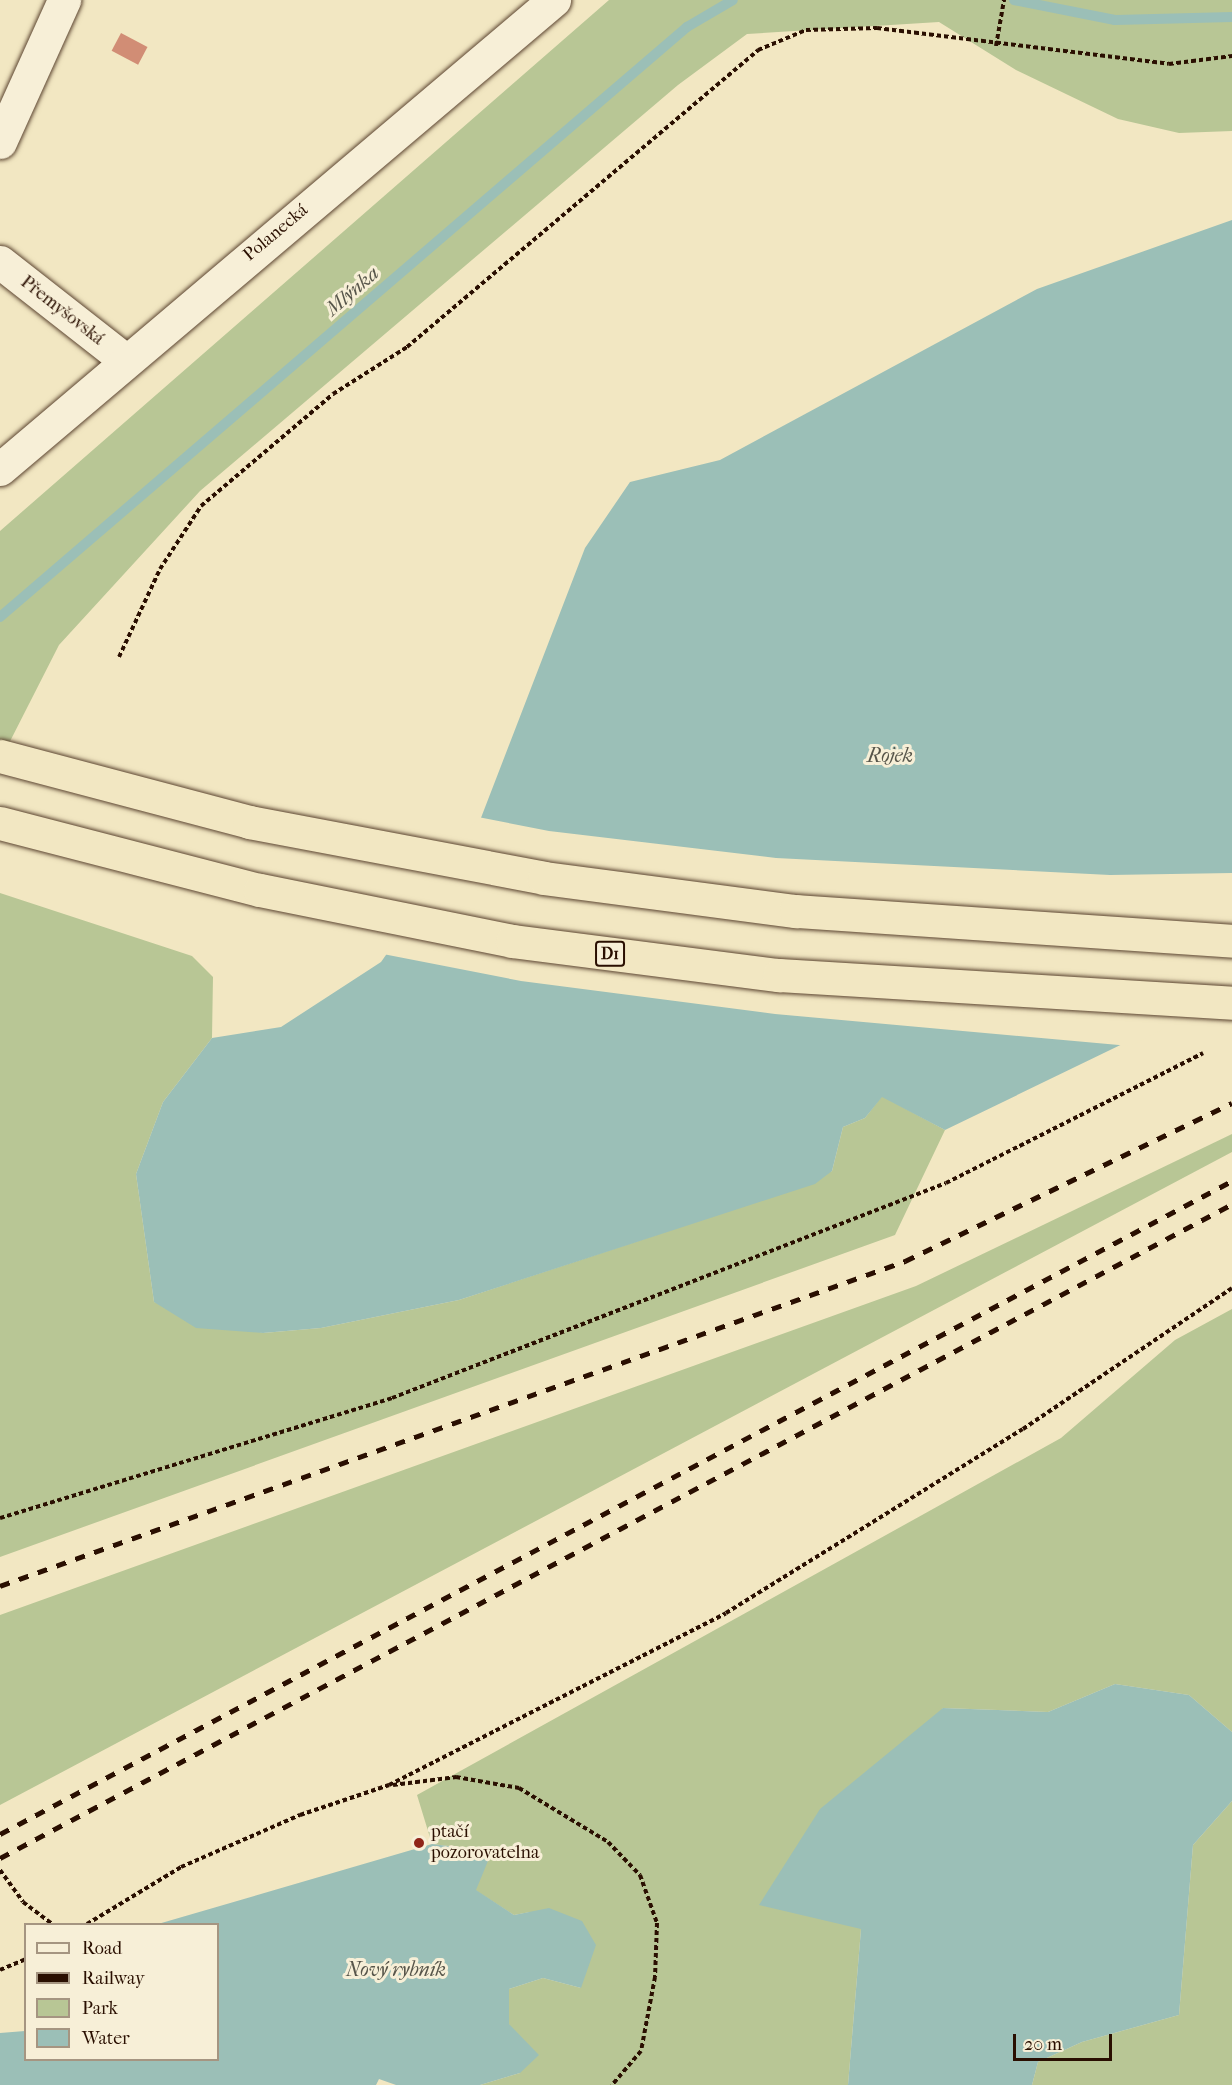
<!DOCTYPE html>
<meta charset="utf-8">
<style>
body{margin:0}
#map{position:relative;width:1232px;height:2085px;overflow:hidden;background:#f2e7c2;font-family:"IM FELL French Canon",serif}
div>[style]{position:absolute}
.green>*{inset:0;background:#b8c695}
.water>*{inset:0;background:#9bbfb7}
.pier>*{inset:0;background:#f2e7c2}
.stream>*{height:10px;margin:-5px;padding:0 5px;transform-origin:5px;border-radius:5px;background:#9bbfb7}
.building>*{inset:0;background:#d18d75;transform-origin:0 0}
.path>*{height:4px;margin-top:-2px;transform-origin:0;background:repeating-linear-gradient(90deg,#2a0f01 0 4.5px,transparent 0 7.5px)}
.roads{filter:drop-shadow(0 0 2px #5c4531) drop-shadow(0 0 2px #5c4531)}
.street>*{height:33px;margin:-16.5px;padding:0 16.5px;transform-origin:16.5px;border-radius:16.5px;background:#f7efd7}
.secondary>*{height:33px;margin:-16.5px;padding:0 16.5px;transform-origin:16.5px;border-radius:16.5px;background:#f7efd7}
.highway>*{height:33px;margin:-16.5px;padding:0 16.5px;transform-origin:16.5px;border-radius:16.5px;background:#f2e7c2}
.rail>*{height:4.5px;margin-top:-2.25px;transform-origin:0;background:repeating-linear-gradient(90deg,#2a0f01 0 10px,transparent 0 20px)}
.dots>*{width:16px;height:16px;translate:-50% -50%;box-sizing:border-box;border:3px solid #f7efd7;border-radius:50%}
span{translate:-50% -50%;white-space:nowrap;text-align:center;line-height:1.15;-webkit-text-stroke:6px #f7efd7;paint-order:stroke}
.shield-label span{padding:2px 4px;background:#f7efd7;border:2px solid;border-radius:4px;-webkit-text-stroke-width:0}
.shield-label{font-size:16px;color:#2a0f01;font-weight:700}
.street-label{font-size:18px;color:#2a0f01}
.poi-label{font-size:18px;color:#2a0f01}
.left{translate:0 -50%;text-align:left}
.water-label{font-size:20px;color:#57554a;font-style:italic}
.legend{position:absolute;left:24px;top:1923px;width:195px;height:138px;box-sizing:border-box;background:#f7efd7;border:2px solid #a59581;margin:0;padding:8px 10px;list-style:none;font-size:18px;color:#2a0f01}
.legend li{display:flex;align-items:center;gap:12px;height:30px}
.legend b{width:30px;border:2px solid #a59581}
.scale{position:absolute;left:1013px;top:2034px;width:99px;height:27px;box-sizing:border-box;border:3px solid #2a0f01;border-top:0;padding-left:8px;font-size:18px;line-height:21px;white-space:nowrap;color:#2a0f01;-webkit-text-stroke:4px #f7efd7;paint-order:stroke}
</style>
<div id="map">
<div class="green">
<div style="clip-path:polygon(609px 0,1232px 0,1232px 131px,1179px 133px,1118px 119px,1016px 70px,939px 22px,747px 34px,678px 85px,200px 491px,59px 645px,0 761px,0 531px)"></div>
<div style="clip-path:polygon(0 893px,192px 956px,213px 977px,212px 1038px,163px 1102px,136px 1174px,154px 1302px,263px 1333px,321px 1328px,459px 1300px,735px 1209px,832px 1171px,843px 1127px,865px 1118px,882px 1096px,945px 1130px,895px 1235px,0 1557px)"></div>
<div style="clip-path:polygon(1232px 1134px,1232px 1152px,0 1805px,0 1615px,916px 1286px)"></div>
<div style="clip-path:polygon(1232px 1309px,1232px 1732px,1189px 1695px,1115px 1684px,1048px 1712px,943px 1708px,861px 1929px,848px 2085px,480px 2085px,520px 2073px,509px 2024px,509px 1989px,543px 1978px,581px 1988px,530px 1912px,514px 1915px,475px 1890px,465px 1848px,432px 1844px,417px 1795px,1061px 1438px,1175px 1340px)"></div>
<div style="clip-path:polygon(1232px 1801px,1232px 2085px,1032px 2085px,1038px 2062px,1082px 2042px,1179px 2015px,1193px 1845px)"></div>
</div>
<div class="water">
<div style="clip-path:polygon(1232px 220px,1232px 991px,945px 1130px,882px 1097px,865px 1118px,843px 1127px,832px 1171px,815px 1184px,459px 1300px,321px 1328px,263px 1333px,196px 1328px,154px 1302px,136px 1174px,163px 1102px,212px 1038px,281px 1027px,381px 962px,479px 823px,585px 548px,630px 482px,720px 460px,1037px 289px)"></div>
<div style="clip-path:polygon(1115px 1684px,1189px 1695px,1232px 1732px,1232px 1801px,1193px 1845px,1179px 2015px,1082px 2042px,1038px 2062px,1032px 2085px,848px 2085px,861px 1929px,759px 1905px,820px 1809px,943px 1708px,1048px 1712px)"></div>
<div style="clip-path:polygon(432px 1844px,465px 1848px,488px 1861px,476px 1890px,514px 1915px,549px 1908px,582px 1921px,596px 1945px,581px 1988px,543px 1978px,509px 1989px,509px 2024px,539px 2055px,520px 2073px,480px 2085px,396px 2085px,379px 2079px,376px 2085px,0 2085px,0 2033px,25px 2031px,26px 2060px,218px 2060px,218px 1924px,158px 1924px)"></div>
</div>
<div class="pier">
<div style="clip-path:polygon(478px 817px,549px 831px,776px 858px,1110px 875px,1232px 873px,1232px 994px,1130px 1046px,775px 1014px,521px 981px,383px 954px)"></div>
</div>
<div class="stream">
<div style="left:1014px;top:0;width:103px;rotate:11.2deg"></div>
<div style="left:1115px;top:20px;width:117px;rotate:-1.5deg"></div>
<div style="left:0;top:617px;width:906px;rotate:-40.66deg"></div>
<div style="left:687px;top:27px;width:53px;rotate:-30.4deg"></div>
</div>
<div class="building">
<div style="left:121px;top:33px;width:30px;height:20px;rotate:28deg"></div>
</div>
<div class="path">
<div style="left:996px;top:46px;width:47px;rotate:-80.1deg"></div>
<div style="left:119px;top:657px;width:97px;rotate:-65deg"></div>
<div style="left:160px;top:569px;width:75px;rotate:-56.9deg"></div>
<div style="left:201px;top:506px;width:173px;rotate:-40.3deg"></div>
<div style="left:333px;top:394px;width:88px;rotate:-32.4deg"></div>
<div style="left:407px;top:347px;width:460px;rotate:-40.2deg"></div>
<div style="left:758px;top:50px;width:52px;rotate:-22.6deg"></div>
<div style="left:806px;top:30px;width:71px;rotate:-1.6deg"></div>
<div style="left:877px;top:28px;width:294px;rotate:7deg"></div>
<div style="left:1169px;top:64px;width:64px;rotate:-7.2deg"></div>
<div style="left:0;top:1518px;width:410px;rotate:-17deg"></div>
<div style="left:392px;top:1398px;width:594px;rotate:-21.21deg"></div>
<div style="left:946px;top:1183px;width:288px;rotate:-26.8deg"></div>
<div style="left:393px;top:1785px;width:64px;rotate:-7.2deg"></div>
<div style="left:456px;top:1777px;width:64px;rotate:9.9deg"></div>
<div style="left:519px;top:1788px;width:104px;rotate:31.2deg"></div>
<div style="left:608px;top:1842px;width:46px;rotate:45.9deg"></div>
<div style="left:640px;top:1875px;width:51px;rotate:70.5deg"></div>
<div style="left:657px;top:1923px;width:54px;rotate:92.1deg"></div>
<div style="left:655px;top:1977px;width:75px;rotate:100.7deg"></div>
<div style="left:641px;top:2051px;width:45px;rotate:130.5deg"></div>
<div style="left:0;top:1870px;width:39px;rotate:54deg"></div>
<div style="left:23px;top:1902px;width:36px;rotate:37deg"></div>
<div style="left:87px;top:1924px;width:110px;rotate:-31.2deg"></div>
<div style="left:181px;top:1867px;width:130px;rotate:-23.6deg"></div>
<div style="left:300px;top:1815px;width:94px;rotate:-18.6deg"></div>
<div style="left:389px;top:1785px;width:378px;rotate:-27deg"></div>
<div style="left:726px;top:1613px;width:349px;rotate:-31.8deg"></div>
<div style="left:1023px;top:1429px;width:252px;rotate:-34deg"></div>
<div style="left:0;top:1970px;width:28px;rotate:-23deg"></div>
</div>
<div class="roads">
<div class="street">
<div style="left:0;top:142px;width:156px;rotate:-65.7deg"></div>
<div style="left:0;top:262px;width:159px;rotate:38.1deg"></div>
</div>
<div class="secondary">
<div style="left:0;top:469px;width:726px;rotate:-40.25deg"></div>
</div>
<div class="highway">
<div style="left:0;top:756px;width:258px;rotate:14.8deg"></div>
<div style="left:249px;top:822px;width:300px;rotate:10.7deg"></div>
<div style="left:544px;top:878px;width:254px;rotate:7.5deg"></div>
<div style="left:796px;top:911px;width:437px;rotate:3.9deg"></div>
<div style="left:0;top:823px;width:268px;rotate:14.5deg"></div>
<div style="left:260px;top:890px;width:257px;rotate:11.4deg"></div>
<div style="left:512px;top:941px;width:269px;rotate:7.3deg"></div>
<div style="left:779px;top:975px;width:454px;rotate:3.5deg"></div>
</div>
</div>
<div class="rail">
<div style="left:0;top:1586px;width:962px;rotate:-19.75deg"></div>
<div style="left:905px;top:1261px;width:363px;rotate:-25.8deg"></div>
<div style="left:0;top:1834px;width:1394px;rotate:-27.93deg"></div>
<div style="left:0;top:1858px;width:1395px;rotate:-27.96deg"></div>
</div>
<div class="dots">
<div style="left:419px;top:1843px;background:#8f2418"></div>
</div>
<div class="shield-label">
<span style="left:610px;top:954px">D1</span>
</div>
<div class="street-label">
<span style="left:276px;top:233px;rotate:-40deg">Polanecká</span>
<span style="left:62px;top:311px;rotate:38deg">Přemyšovská</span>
</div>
<div class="poi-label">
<span class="left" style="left:431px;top:1843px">ptačí<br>pozorovatelna</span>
</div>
<div class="water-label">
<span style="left:352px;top:291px;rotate:-41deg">Mlýnka</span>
<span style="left:890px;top:755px">Rojek</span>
<span style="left:396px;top:1969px">Nový rybník</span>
</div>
<ul class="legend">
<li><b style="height:8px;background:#f7efd7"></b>Road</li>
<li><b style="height:8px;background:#2a0f01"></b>Railway</li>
<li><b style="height:16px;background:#b8c695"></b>Park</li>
<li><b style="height:16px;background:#9bbfb7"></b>Water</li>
</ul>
<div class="scale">20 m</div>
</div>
